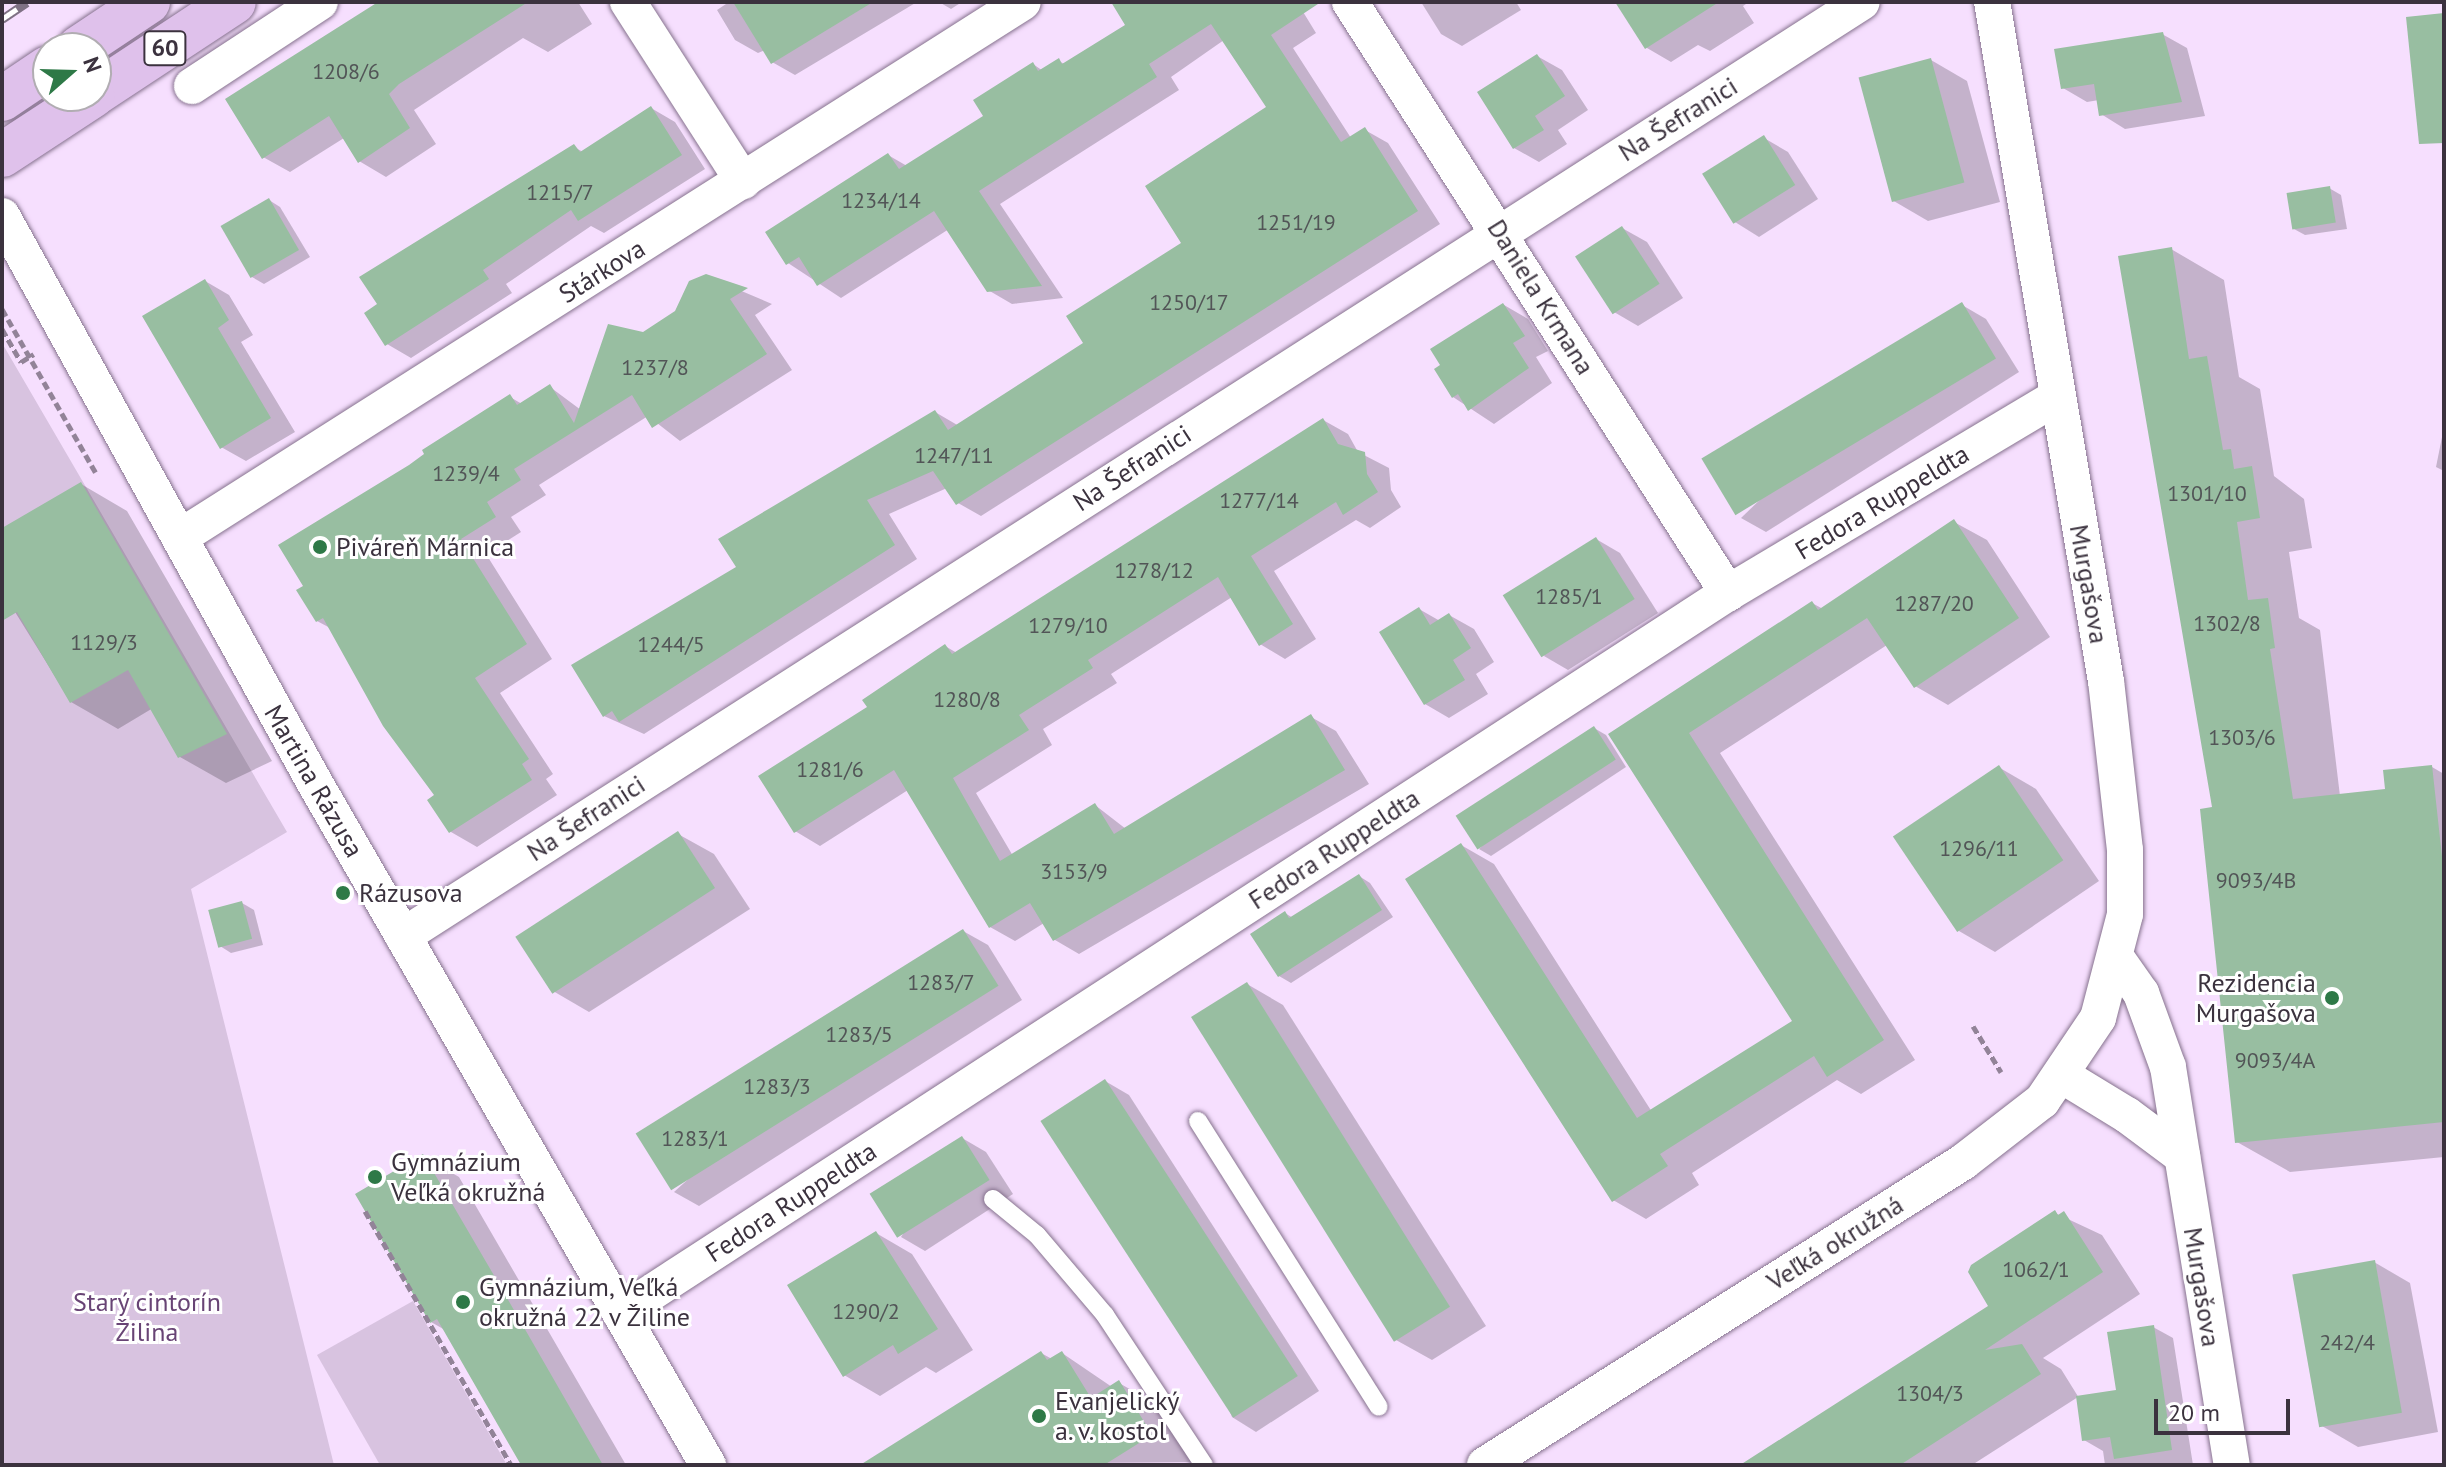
<!DOCTYPE html>
<meta charset="utf-8">
<style>
body{margin:0}
#map{position:relative;width:2446px;height:1467px;overflow:hidden;background:#f6dffe;font-family:"PT Sans",sans-serif}
div>[style]{position:absolute}
.green>*{inset:0;background:#d8c3e0}
.shadow>*{inset:0;background:#0003}
.building>*{inset:0;background:#98bea1;transform-origin:0 0}
.path>*{height:5px;margin-top:-2.5px;transform-origin:0;background:repeating-linear-gradient(90deg,#928398 0 8px,transparent 0 12px)}
.roads{filter:drop-shadow(0 0 2px #86728e) drop-shadow(0 0 2px #86728e)}
.lane>*{height:18px;margin:-9px;padding:0 9px;transform-origin:9px;border-radius:9px;background:#fff}
.street>*{height:36px;margin:-18px;padding:0 18px;transform-origin:18px;border-radius:18px;background:#fff}
.primary>*{height:44px;margin:-22px;padding:0 22px;transform-origin:22px;border-radius:22px;background:#dfc1eb}
.rail>*{height:9px;margin-top:-4.5px;transform-origin:0;background:repeating-linear-gradient(90deg,#fff 0 18px,#7f7184 0 36px);box-sizing:border-box;border-block:2px solid #7f7184}
.path-bridge>*{height:5px;margin-top:-2.5px;transform-origin:0;background:repeating-linear-gradient(90deg,#928398 0 8px,transparent 0 12px)}
.dots>*{width:22px;height:22px;translate:-50% -50%;box-sizing:border-box;border:4px solid #fff;border-radius:50%}
span{translate:-50% -50%;white-space:nowrap;text-align:center;line-height:1.15;-webkit-text-stroke:6px #fff;paint-order:stroke}
.number-label{font-size:22px;color:#525557}
.number-label span{-webkit-text-stroke-width:0}
.shield-label span{padding:2px 6px;background:#fff;border:2px solid;border-radius:6px;-webkit-text-stroke-width:0}
.shield-label{font-size:24px;color:#3b323e;font-weight:700}
.street-label{font-size:26px;color:#3b323e}
.poi-label{font-size:26px;color:#3b323e}
.left{translate:0 -50%;text-align:left}
.right{translate:-100% -50%;text-align:right}
.park-label{font-size:26px;color:#684475}
.frame{position:absolute;inset:0;border:4px solid #3b323e;pointer-events:none}
.north{position:absolute;left:32px;top:32px;width:80px;height:80px;box-sizing:border-box;background:#fff;border:2px solid #b1adb2;border-radius:50%;rotate:70deg;font-size:22px;font-weight:700;line-height:32px;text-align:center;color:#3b323e}
.north::after{content:'';display:block;margin:auto;width:28px;height:36px;background:#2e7947;clip-path:polygon(50% 0,100% 100%,50% 72%,0 100%)}
.scale{position:absolute;left:2154px;top:1399px;width:136px;height:36px;box-sizing:border-box;border:4px solid #3b323e;border-top:0;padding-left:10px;font-size:24px;line-height:28px;white-space:nowrap;color:#3b323e;-webkit-text-stroke:6px #fff;paint-order:stroke}
</style>
<div id="map">
<div class="green">
<div style="clip-path:polygon(2px 343px,287px 832px,191px 889px,334px 1465px,2px 1465px)"></div>
<div style="clip-path:polygon(413px 1301px,507px 1465px,380px 1465px,317px 1355px)"></div>
</div>
<div class="shadow">
<div style="clip-path:polygon(380px 2px,578px 2px,592px 24px,548px 52px,523px 38px,414px 110px,436px 144px,386px 177px,359px 161px,344px 138px,290px 172px,263px 157px)"></div>
<div style="clip-path:polygon(729px 2px,917px 2px,795px 75px,772px 62px,765px 50px,758px 53px,735px 40px,717px 10px)"></div>
<div style="clip-path:polygon(939px 2px,962px 2px,951px 9px)"></div>
<div style="clip-path:polygon(1136px 2px,1297px 2px,1316px 33px,1293px 48px,1351px 138px,1365px 130px,1388px 143px,1440px 224px,981px 516px,958px 503px,947px 488px,889px 514px,917px 559px,644px 734px,604px 716px,738px 567px,721px 540px,935px 412px,959px 426px,1086px 344px,1183px 243px,1269px 108px,1224px 40px,1171px 77px,1179px 90px,1000px 204px,1063px 298px,1012px 304px,988px 290px,949px 229px,841px 298px,788px 263px,888px 155px,907px 166px,986px 117px,1033px 64px,1043px 71px,1059px 61px,1066px 65px,1128px 25px)"></div>
<div style="clip-path:polygon(1421px 2px,1516px 2px,1521px 10px,1462px 46px,1441px 34px)"></div>
<div style="clip-path:polygon(1622px 2px,1749px 2px,1743px 6px,1754px 23px,1710px 51px,1698px 45px,1671px 62px,1647px 48px)"></div>
<div style="clip-path:polygon(2162px 34px,2187px 48px,2205px 116px,2125px 129px,2101px 114px,2099px 100px,2087px 102px,2063px 88px)"></div>
<div style="clip-path:polygon(1537px 56px,1562px 70px,1588px 110px,1558px 130px,1567px 144px,1539px 162px,1514px 148px)"></div>
<div style="clip-path:polygon(1931px 60px,1967px 81px,2000px 202px,1928px 221px,1892px 200px)"></div>
<div style="clip-path:polygon(651px 108px,675px 122px,705px 169px,604px 233px,591px 226px,506px 284px,512px 293px,411px 358px,387px 344px,574px 147px,583px 152px)"></div>
<div style="clip-path:polygon(1764px 138px,1788px 152px,1818px 199px,1759px 237px,1735px 222px)"></div>
<div style="clip-path:polygon(2329px 188px,2341px 195px,2347px 229px,2305px 235px,2294px 229px)"></div>
<div style="clip-path:polygon(269px 200px,280px 207px,310px 257px,264px 284px,252px 277px,223px 227px)"></div>
<div style="clip-path:polygon(1622px 228px,1647px 242px,1683px 298px,1638px 326px,1614px 312px)"></div>
<div style="clip-path:polygon(2171px 249px,2224px 280px,2239px 377px,2260px 389px,2274px 476px,2304px 499px,2312px 548px,2289px 552px,2299px 618px,2320px 630px,2340px 796px,2387px 791px,2432px 767px,2444px 774px,2444px 1157px,2290px 1172px,2237px 1142px)"></div>
<div style="clip-path:polygon(706px 276px,772px 304px,755px 315px,792px 370px,680px 441px,648px 416px,539px 485px,546px 495px,511px 517px,521px 532px,486px 554px,552px 659px,500px 693px,553px 774px,546px 779px,557px 795px,477px 847px,451px 832px,437px 795px,332px 629px,317px 621px,305px 586px,410px 467px,510px 397px,522px 404px,550px 387px,581px 410px,643px 334px,677px 313px)"></div>
<div style="clip-path:polygon(205px 281px,229px 295px,253px 335px,241px 342px,295px 432px,246px 461px,221px 447px)"></div>
<div style="clip-path:polygon(1504px 305px,1528px 319px,1548px 351px,1536px 357px,1552px 383px,1494px 424px,1453px 397px)"></div>
<div style="clip-path:polygon(1962px 305px,1986px 319px,2019px 372px,1766px 532px,1741px 518px)"></div>
<div style="clip-path:polygon(1323px 420px,1348px 434px,1358px 452px,1389px 468px,1391px 490px,1401px 507px,1370px 528px,1356px 520px,1274px 571px,1316px 639px,1285px 659px,1260px 644px,1232px 597px,1111px 674px,1117px 683px,1043px 729px,1052px 745px,976px 793px,1013px 856px,1095px 805px,1126px 829px,1311px 717px,1336px 731px,1369px 784px,1079px 954px,1055px 940px,1044px 923px,1015px 941px,990px 927px,908px 790px,820px 846px,795px 831px,870px 708px,945px 646px,957px 653px)"></div>
<div style="clip-path:polygon(2444px 427px,2444px 471px,2436px 467px)"></div>
<div style="clip-path:polygon(81px 484px,127px 511px,272px 761px,226px 783px,180px 757px,153px 708px,118px 729px,71px 702px,2px 591px,2px 530px)"></div>
<div style="clip-path:polygon(1954px 522px,1987px 540px,2050px 637px,1948px 705px,1915px 686px,1887px 645px,1720px 753px,1915px 1060px,1861px 1094px,1837px 1080px,1692px 1173px,1699px 1185px,1646px 1219px,1613px 1200px,1461px 845px,1494px 864px,1652px 1112px,1794px 1022px,1611px 734px,1812px 603px,1823px 609px)"></div>
<div style="clip-path:polygon(1596px 539px,1620px 553px,1658px 613px,1568px 670px,1544px 656px)"></div>
<div style="clip-path:polygon(1419px 609px,1440px 621px,1449px 615px,1474px 629px,1494px 662px,1476px 674px,1488px 694px,1449px 718px,1425px 704px)"></div>
<div style="clip-path:polygon(1594px 728px,1606px 735px,1626px 767px,1491px 856px,1479px 849px)"></div>
<div style="clip-path:polygon(2000px 768px,2036px 789px,2099px 881px,1995px 952px,1959px 931px)"></div>
<div style="clip-path:polygon(678px 834px,714px 854px,750px 909px,589px 1012px,553px 991px)"></div>
<div style="clip-path:polygon(1359px 876px,1370px 883px,1393px 917px,1291px 983px,1279px 976px,1285px 913px,1293px 918px)"></div>
<div style="clip-path:polygon(242px 903px,254px 910px,263px 945px,231px 953px,220px 946px)"></div>
<div style="clip-path:polygon(963px 931px,988px 945px,1022px 1000px,699px 1206px,674px 1192px)"></div>
<div style="clip-path:polygon(1247px 984px,1283px 1005px,1486px 1326px,1432px 1360px,1396px 1340px)"></div>
<div style="clip-path:polygon(1105px 1081px,1129px 1095px,1319px 1391px,1256px 1432px,1232px 1417px)"></div>
<div style="clip-path:polygon(962px 1138px,986px 1152px,1013px 1194px,925px 1251px,901px 1237px)"></div>
<div style="clip-path:polygon(423px 1156px,459px 1177px,626px 1465px,523px 1465px,445px 1330px,431px 1322px)"></div>
<div style="clip-path:polygon(2055px 1213px,2102px 1235px,2140px 1294px,2043px 1358px,2061px 1369px,2079px 1398px,2118px 1392px,2153px 1327px,2173px 1338px,2193px 1465px,2105px 1465px,2103px 1451px,2084px 1440px,2078px 1397px,1972px 1465px,1744px 1465px,1991px 1307px)"></div>
<div style="clip-path:polygon(876px 1233px,912px 1254px,973px 1350px,936px 1373px,926px 1367px,880px 1396px,844px 1375px)"></div>
<div style="clip-path:polygon(2374px 1262px,2410px 1283px,2438px 1432px,2358px 1447px,2322px 1426px)"></div>
<div style="clip-path:polygon(1041px 1353px,1052px 1359px,1062px 1353px,1112px 1387px,1119px 1383px,1165px 1409px,1197px 1462px,902px 1465px)"></div>
</div>
<div class="building">
<div style="clip-path:polygon(378px 2px,528px 2px,399px 84px,389px 94px,410px 128px,358px 163px,329px 116px,262px 159px,225px 99px)"></div>
<div style="clip-path:polygon(733px 2px,873px 2px,771px 64px)"></div>
<div style="clip-path:polygon(1111px 2px,1321px 2px,1271px 35px,1341px 142px,1365px 127px,1418px 211px,956px 505px,933px 471px,867px 500px,895px 545px,619px 722px,612px 711px,603px 717px,571px 665px,736px 567px,718px 539px,935px 410px,948px 430px,1083px 343px,1066px 316px,1181px 243px,1145px 186px,1266px 107px,1211px 24px,1149px 64px,1157px 77px,979px 191px,1042px 286px,987px 292px,934px 211px,817px 286px,799px 257px,786px 265px,765px 232px,888px 153px,899px 169px,983px 116px,973px 100px,1033px 62px,1038px 71px,1059px 58px,1062px 64px,1125px 25px)"></div>
<div style="clip-path:polygon(1615px 2px,1719px 2px,1645px 49px)"></div>
<div style="clip-path:polygon(2444px 13px,2444px 143px,2419px 144px,2406px 17px)"></div>
<div style="clip-path:polygon(2163px 32px,2182px 102px,2099px 116px,2094px 84px,2061px 89px,2054px 49px)"></div>
<div style="clip-path:polygon(1537px 54px,1565px 96px,1535px 116px,1544px 130px,1513px 149px,1477px 92px)"></div>
<div style="left:1931px;top:58px;width:129px;height:75px;rotate:75deg"></div>
<div style="clip-path:polygon(651px 106px,682px 155px,578px 221px,571px 210px,483px 270px,489px 279px,385px 346px,364px 313px,377px 304px,359px 277px,574px 144px,580px 152px)"></div>
<div style="left:1764px;top:135px;width:59px;height:73px;rotate:58deg"></div>
<div style="left:2330px;top:186px;width:37px;height:44px;rotate:81deg"></div>
<div style="left:269px;top:198px;width:60px;height:56px;rotate:60deg"></div>
<div style="left:1622px;top:226px;width:69px;height:56px;rotate:57deg"></div>
<div style="clip-path:polygon(2172px 247px,2189px 359px,2207px 356px,2223px 450px,2231px 449px,2234px 469px,2252px 466px,2260px 518px,2237px 522px,2248px 600px,2268px 598px,2275px 648px,2270px 649px,2293px 799px,2385px 789px,2383px 770px,2432px 765px,2444px 875px,2444px 1122px,2235px 1143px,2200px 809px,2212px 807px,2118px 256px)"></div>
<div style="clip-path:polygon(706px 274px,748px 288px,730px 299px,767px 354px,652px 428px,632px 395px,514px 469px,521px 480px,487px 502px,496px 517px,461px 539px,527px 644px,475px 678px,529px 759px,522px 764px,532px 780px,449px 833px,427px 800px,434px 795px,383px 726px,323px 618px,316px 622px,296px 590px,303px 586px,278px 545px,409px 465px,424px 454px,422px 450px,510px 394px,517px 405px,550px 384px,574px 423px,608px 324px,643px 332px,675px 311px,689px 281px)"></div>
<div style="clip-path:polygon(205px 279px,229px 320px,218px 328px,271px 418px,220px 449px,142px 316px)"></div>
<div style="left:1962px;top:302px;width:66px;height:304px;rotate:59deg"></div>
<div style="clip-path:polygon(1503px 303px,1525px 336px,1513px 343px,1529px 368px,1468px 411px,1458px 394px,1452px 398px,1434px 369px,1440px 365px,1430px 349px)"></div>
<div style="clip-path:polygon(1323px 418px,1338px 444px,1365px 452px,1367px 474px,1378px 492px,1343px 515px,1336px 502px,1251px 556px,1293px 624px,1259px 646px,1218px 577px,1088px 660px,1093px 668px,1019px 715px,1029px 730px,953px 778px,1000px 861px,1095px 803px,1114px 834px,1311px 714px,1345px 770px,1053px 941px,1030px 903px,989px 928px,894px 770px,794px 833px,758px 776px,867px 707px,862px 700px,945px 644px,952px 654px)"></div>
<div style="clip-path:polygon(81px 482px,227px 734px,178px 758px,128px 670px,70px 703px,17px 612px,2px 621px,2px 528px)"></div>
<div style="clip-path:polygon(1954px 519px,2019px 618px,1914px 688px,1867px 618px,1689px 733px,1884px 1040px,1827px 1077px,1814px 1056px,1660px 1154px,1668px 1166px,1612px 1202px,1405px 879px,1461px 843px,1637px 1118px,1792px 1021px,1608px 734px,1812px 601px,1818px 610px)"></div>
<div style="left:1596px;top:537px;width:73px;height:110px;rotate:58deg"></div>
<div style="clip-path:polygon(1419px 607px,1430px 625px,1449px 613px,1471px 648px,1453px 660px,1465px 680px,1424px 705px,1379px 632px)"></div>
<div style="left:1594px;top:726px;width:40px;height:165px;rotate:57deg"></div>
<div style="left:1999px;top:765px;width:115px;height:128px;rotate:56deg"></div>
<div style="left:678px;top:831px;width:68px;height:194px;rotate:57deg"></div>
<div style="clip-path:polygon(1359px 874px,1382px 910px,1278px 977px,1250px 934px,1285px 911px,1289px 918px)"></div>
<div style="left:242px;top:901px;width:39px;height:35px;rotate:75deg"></div>
<div style="left:963px;top:929px;width:67px;height:386px;rotate:58deg"></div>
<div style="left:1247px;top:982px;width:383px;height:66px;rotate:58deg"></div>
<div style="left:1105px;top:1079px;width:354px;height:77px;rotate:57deg"></div>
<div style="left:962px;top:1136px;width:52px;height:109px;rotate:58deg"></div>
<div style="clip-path:polygon(423px 1154px,499px 1284px,603px 1465px,521px 1465px,437px 1319px,430px 1323px,355px 1194px)"></div>
<div style="clip-path:polygon(2055px 1210px,2058px 1215px,2064px 1211px,2103px 1272px,1985px 1350px,2022px 1344px,2041px 1374px,1900px 1465px,1740px 1465px,1988px 1306px,1968px 1272px,1971px 1265px)"></div>
<div style="clip-path:polygon(876px 1231px,938px 1329px,898px 1354px,893px 1345px,843px 1377px,787px 1285px)"></div>
<div style="left:2375px;top:1260px;width:155px;height:84px;rotate:80deg"></div>
<div style="clip-path:polygon(2154px 1325px,2172px 1450px,2114px 1459px,2110px 1437px,2082px 1441px,2076px 1396px,2116px 1390px,2107px 1332px)"></div>
<div style="clip-path:polygon(1041px 1351px,1047px 1360px,1062px 1351px,1091px 1398px,1119px 1380px,1152px 1435px,1104px 1465px,860px 1465px)"></div>
</div>
<div class="path">
<div style="left:2px;top:329px;width:38px;rotate:60deg"></div>
<div style="left:21px;top:362px;width:15px;rotate:-32deg"></div>
<div style="left:1973px;top:1026px;width:54px;rotate:58.7deg"></div>
<div style="left:365px;top:1211px;width:293px;rotate:60.1deg"></div>
</div>
<div class="roads">
<div class="lane">
<div style="left:1198px;top:1121px;width:338px;rotate:57.7deg"></div>
<div style="left:993px;top:1199px;width:57px;rotate:39.3deg"></div>
<div style="left:1037px;top:1235px;width:105px;rotate:49.6deg"></div>
<div style="left:1105px;top:1315px;width:180px;rotate:56.6deg"></div>
</div>
<div class="street">
<div style="left:628px;top:2px;width:213px;rotate:57.3deg"></div>
<div style="left:1350px;top:2px;width:702px;rotate:57.4deg"></div>
<div style="left:192px;top:86px;width:153px;rotate:-33.3deg"></div>
<div style="left:2px;top:216px;width:650px;rotate:61.11deg"></div>
<div style="left:316px;top:785px;width:785px;rotate:60.04deg"></div>
<div style="left:180px;top:537px;width:998px;rotate:-32.4deg"></div>
<div style="left:403px;top:936px;width:1732px;rotate:-32.63deg"></div>
<div style="left:2117px;top:959px;width:42px;rotate:54.8deg"></div>
<div style="left:2141px;top:993px;width:79px;rotate:70deg"></div>
<div style="left:2168px;top:1067px;width:403px;rotate:80.9deg"></div>
<div style="left:2063px;top:1076px;width:75px;rotate:31.4deg"></div>
<div style="left:2127px;top:1115px;width:69px;rotate:36.7deg"></div>
<div style="left:620px;top:1313px;width:1321px;rotate:-33.02deg"></div>
<div style="left:1728px;top:593px;width:383px;rotate:-30.8deg"></div>
<div style="left:1485px;top:1465px;width:566px;rotate:-32.37deg"></div>
<div style="left:1963px;top:1162px;width:100px;rotate:-37.7deg"></div>
<div style="left:2042px;top:1101px;width:100px;rotate:-56deg"></div>
<div style="left:2098px;top:1018px;width:107px;rotate:-75.4deg"></div>
<div style="left:2125px;top:914px;width:64px;rotate:-90deg"></div>
<div style="left:2125px;top:850px;width:170px;rotate:-96.4deg"></div>
<div style="left:2106px;top:681px;width:689px;rotate:-99.53deg"></div>
</div>
<div class="primary">
<div style="left:79px;top:48px;width:83px;rotate:-33.7deg"></div>
<div style="left:96px;top:93px;width:165px;rotate:-33.4deg"></div>
<div style="left:2px;top:99px;width:55px;rotate:-34deg"></div>
<div style="left:2px;top:155px;width:108px;rotate:-33.2deg"></div>
</div>
</div>
<div class="rail">
<div style="left:2px;top:19px;width:30px;rotate:-34deg"></div>
</div>
<div class="path-bridge">
<div style="left:2px;top:309px;width:191px;rotate:60.2deg"></div>
</div>
<div class="dots">
<div style="left:320px;top:547px;background:#2e7947"></div>
<div style="left:343px;top:893px;background:#2e7947"></div>
<div style="left:2332px;top:998px;background:#2e7947"></div>
<div style="left:375px;top:1177px;background:#2e7947"></div>
<div style="left:463px;top:1302px;background:#2e7947"></div>
<div style="left:1039px;top:1416px;background:#2e7947"></div>
</div>
<div class="number-label">
<span style="left:346px;top:72px">1208/6</span>
<span style="left:560px;top:193px">1215/7</span>
<span style="left:881px;top:201px">1234/14</span>
<span style="left:1296px;top:223px">1251/19</span>
<span style="left:1189px;top:303px">1250/17</span>
<span style="left:655px;top:368px">1237/8</span>
<span style="left:954px;top:456px">1247/11</span>
<span style="left:466px;top:474px">1239/4</span>
<span style="left:2207px;top:494px">1301/10</span>
<span style="left:1259px;top:501px">1277/14</span>
<span style="left:1154px;top:571px">1278/12</span>
<span style="left:1569px;top:597px">1285/1</span>
<span style="left:1934px;top:604px">1287/20</span>
<span style="left:2227px;top:624px">1302/8</span>
<span style="left:1068px;top:626px">1279/10</span>
<span style="left:104px;top:643px">1129/3</span>
<span style="left:671px;top:645px">1244/5</span>
<span style="left:967px;top:700px">1280/8</span>
<span style="left:2242px;top:738px">1303/6</span>
<span style="left:830px;top:770px">1281/6</span>
<span style="left:1979px;top:849px">1296/11</span>
<span style="left:1074px;top:872px">3153/9</span>
<span style="left:2256px;top:881px">9093/4B</span>
<span style="left:941px;top:983px">1283/7</span>
<span style="left:859px;top:1035px">1283/5</span>
<span style="left:2275px;top:1061px">9093/4A</span>
<span style="left:777px;top:1087px">1283/3</span>
<span style="left:695px;top:1139px">1283/1</span>
<span style="left:2036px;top:1270px">1062/1</span>
<span style="left:866px;top:1312px">1290/2</span>
<span style="left:2347px;top:1343px">242/4</span>
<span style="left:1930px;top:1394px">1304/3</span>
</div>
<div class="shield-label">
<span style="left:165px;top:48px">60</span>
</div>
<div class="street-label">
<span style="left:1678px;top:119px;rotate:-32deg">Na Šefranici</span>
<span style="left:602px;top:271px;rotate:-32deg">Stárkova</span>
<span style="left:1541px;top:297px;rotate:58deg">Daniela Krmana</span>
<span style="left:1132px;top:468px;rotate:-33deg">Na Šefranici</span>
<span style="left:1882px;top:502px;rotate:-31deg">Fedora Ruppeldta</span>
<span style="left:2089px;top:584px;rotate:80deg">Murgašova</span>
<span style="left:314px;top:781px;rotate:60deg">Martina Rázusa</span>
<span style="left:586px;top:818px;rotate:-33deg">Na Šefranici</span>
<span style="left:1334px;top:849px;rotate:-33deg">Fedora Ruppeldta</span>
<span style="left:791px;top:1202px;rotate:-33deg">Fedora Ruppeldta</span>
<span style="left:1835px;top:1243px;rotate:-32deg">Veľká okružná</span>
<span style="left:2202px;top:1287px;rotate:81deg">Murgašova</span>
</div>
<div class="poi-label">
<span class="left" style="left:336px;top:547px">Piváreň Márnica</span>
<span class="left" style="left:359px;top:893px">Rázusova</span>
<span class="right" style="left:2316px;top:998px">Rezidencia<br>Murgašova</span>
<span class="left" style="left:391px;top:1177px">Gymnázium<br>Veľká okružná</span>
<span class="left" style="left:479px;top:1302px">Gymnázium, Veľká<br>okružná 22 v Žiline</span>
<span class="left" style="left:1055px;top:1416px">Evanjelický<br>a. v. kostol</span>
</div>
<div class="park-label">
<span style="left:147px;top:1317px">Starý cintorín<br>Žilina</span>
</div>
<div class="frame"></div>
<div class="north">N</div>
<div class="scale">20 m</div>
</div>
